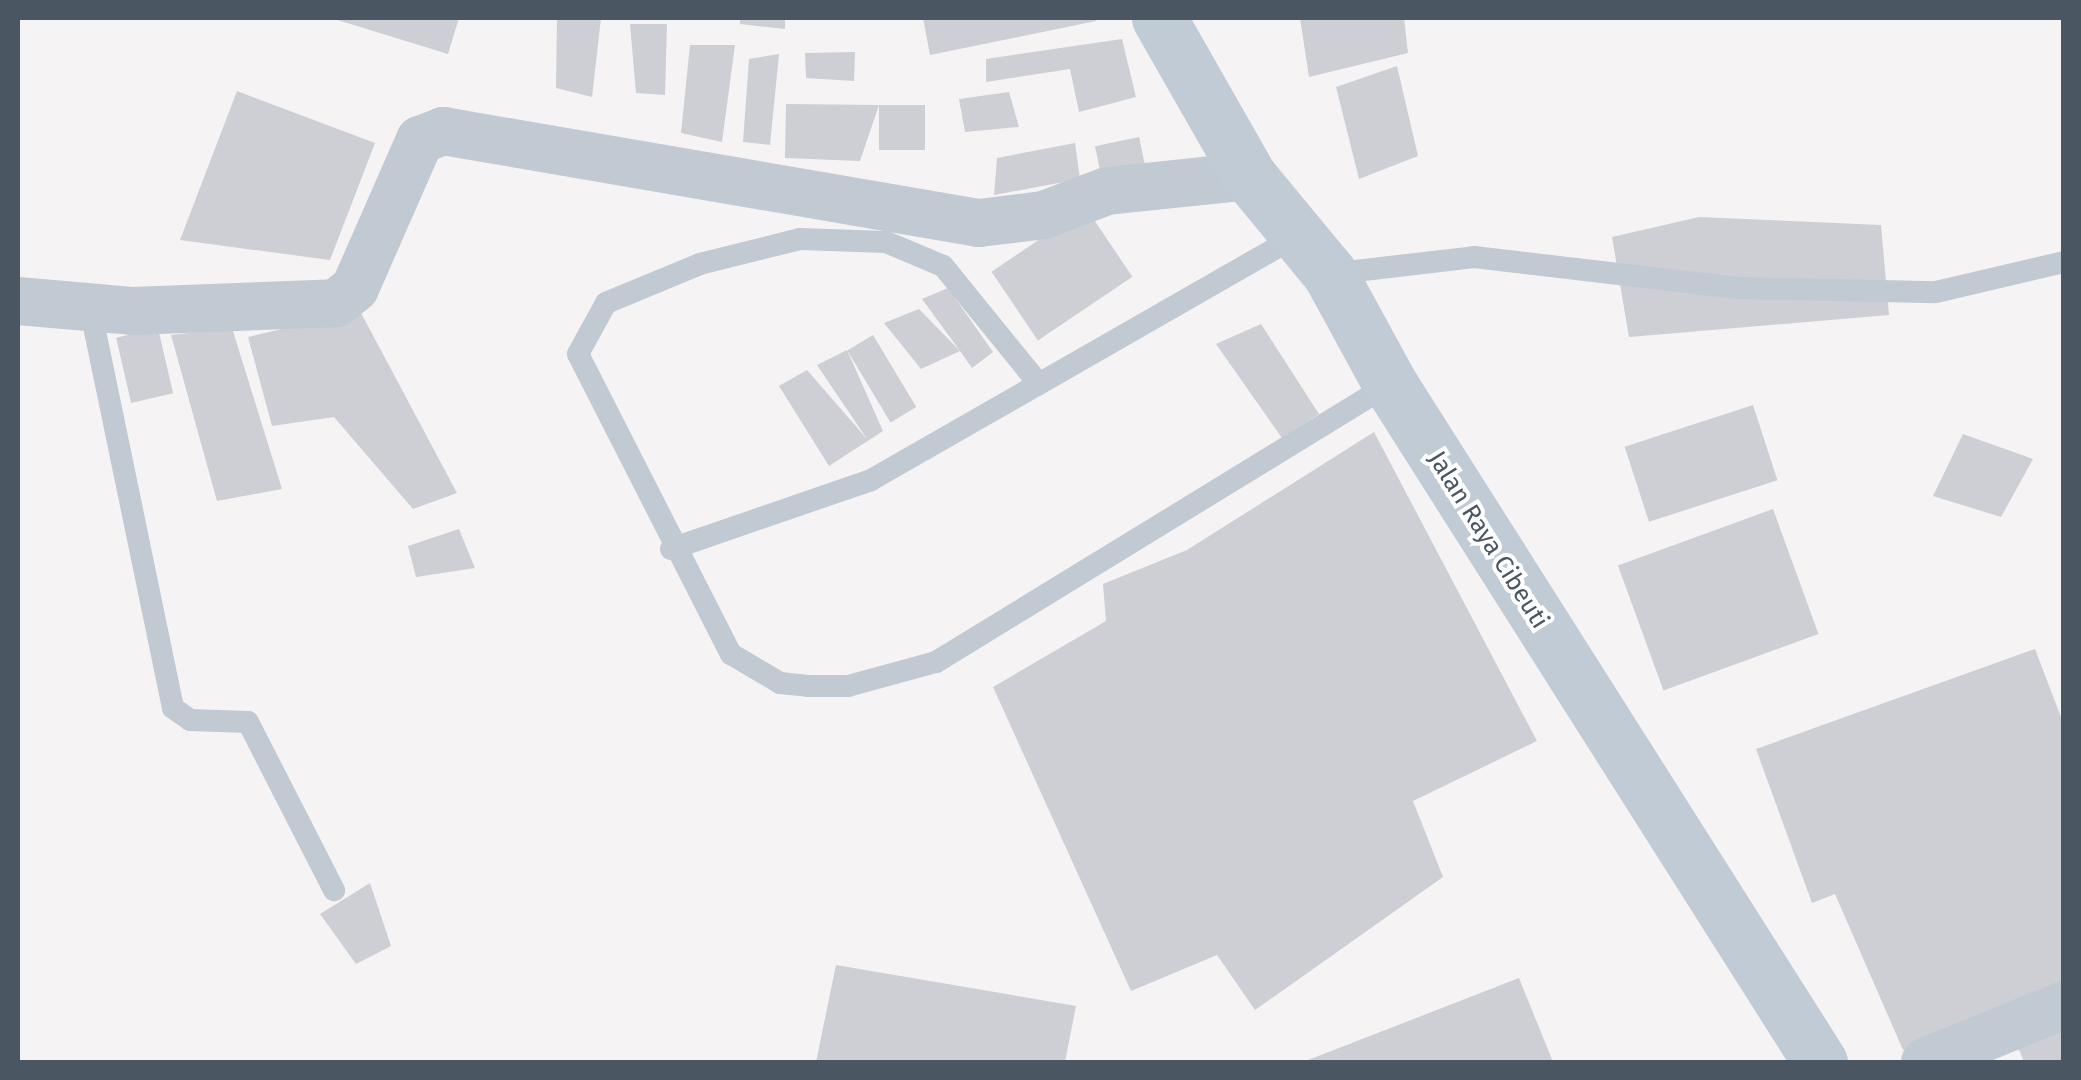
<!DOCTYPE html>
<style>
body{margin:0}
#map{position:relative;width:2081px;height:1080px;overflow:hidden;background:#f5f3f3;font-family:"Fira Sans",sans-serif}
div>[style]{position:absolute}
.building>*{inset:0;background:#cdcfd5;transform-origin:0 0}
.lane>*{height:22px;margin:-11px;padding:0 11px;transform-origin:11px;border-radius:11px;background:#c1cad2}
.street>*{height:48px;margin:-24px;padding:0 24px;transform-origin:24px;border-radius:24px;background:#c1cad2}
.secondary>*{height:55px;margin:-27.5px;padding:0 27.5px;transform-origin:27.5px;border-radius:27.5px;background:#c1cbd6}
span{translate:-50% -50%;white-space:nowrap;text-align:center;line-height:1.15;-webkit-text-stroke:8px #fff;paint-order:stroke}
.street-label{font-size:25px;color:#4a5661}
.frame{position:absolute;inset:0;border:20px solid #4a5661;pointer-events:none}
</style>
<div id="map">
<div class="building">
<div style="clip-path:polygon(331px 18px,459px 18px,448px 54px)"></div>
<div style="clip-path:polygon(557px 18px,601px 18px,592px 97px,556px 88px)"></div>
<div style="clip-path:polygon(740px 18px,785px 18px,785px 29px,740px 24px)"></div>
<div style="clip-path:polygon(923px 18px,1096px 18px,1096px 21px,930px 55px)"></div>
<div style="clip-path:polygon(1300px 18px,1404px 18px,1408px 53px,1309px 77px)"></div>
<div style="clip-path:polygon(630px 24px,667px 24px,665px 95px,636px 93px)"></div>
<div style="clip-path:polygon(1122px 39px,1136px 97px,1079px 112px,1070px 69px,986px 82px,986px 59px)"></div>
<div style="clip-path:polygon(690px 45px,735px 45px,722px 142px,681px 133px)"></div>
<div style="clip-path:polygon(855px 52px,854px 81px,806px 78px,805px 53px)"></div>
<div style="clip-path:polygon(779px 54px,770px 145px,743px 142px,749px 59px)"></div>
<div style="clip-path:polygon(1397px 66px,1418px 156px,1359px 179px,1336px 87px)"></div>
<div style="clip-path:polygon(237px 91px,375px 143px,330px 260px,180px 240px)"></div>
<div style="clip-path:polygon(1009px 92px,1019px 127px,965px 132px,959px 99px)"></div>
<div style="clip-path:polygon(786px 104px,879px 105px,860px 161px,785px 158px)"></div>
<div style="left:879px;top:105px;width:46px;height:45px"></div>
<div style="left:1139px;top:137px;width:35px;height:45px;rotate:78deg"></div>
<div style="clip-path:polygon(1075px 143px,1080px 179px,994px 195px,997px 158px)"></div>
<div style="left:1086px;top:208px;width:83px;height:114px;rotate:56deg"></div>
<div style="clip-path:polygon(1699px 217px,1881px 225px,1889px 315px,1629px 337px,1612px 237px)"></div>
<div style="clip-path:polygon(948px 288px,993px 352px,972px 368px,960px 351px,921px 369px,884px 323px,919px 309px,960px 351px,922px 299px)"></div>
<div style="clip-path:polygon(360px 311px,457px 493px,413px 509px,334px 417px,272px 426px,248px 337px)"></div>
<div style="clip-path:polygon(1261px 324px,1319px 414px,1282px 438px,1216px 344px)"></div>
<div style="left:158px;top:328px;width:67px;height:43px;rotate:77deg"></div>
<div style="clip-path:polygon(232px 328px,282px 489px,217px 501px,171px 335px)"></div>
<div style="left:873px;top:335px;width:84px;height:30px;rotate:59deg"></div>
<div style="clip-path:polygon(847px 350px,883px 431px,829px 466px,779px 386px,807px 370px,867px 439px,817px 365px)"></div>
<div style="left:1753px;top:405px;width:79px;height:135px;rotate:72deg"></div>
<div style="clip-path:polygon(1374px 432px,1537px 741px,1413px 801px,1443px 877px,1255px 1010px,1217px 955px,1131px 991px,993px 687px,1106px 621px,1103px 584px,1187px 550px)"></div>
<div style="clip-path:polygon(1963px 434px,2033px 459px,2001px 517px,1933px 496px)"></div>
<div style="left:1773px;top:509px;width:133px;height:165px;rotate:70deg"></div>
<div style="clip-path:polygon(459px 529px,475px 568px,416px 577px,408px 546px)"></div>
<div style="clip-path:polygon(2035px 649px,2064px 725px,2064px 993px,1903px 1050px,1835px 894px,1812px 903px,1756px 749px)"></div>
<div style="clip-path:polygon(370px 883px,391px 946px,356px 964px,320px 914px)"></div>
<div style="clip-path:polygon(836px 965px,1076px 1006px,1065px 1062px,816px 1062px)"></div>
<div style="clip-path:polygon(1519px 978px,1553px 1062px,1303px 1062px)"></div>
<div style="clip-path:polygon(2064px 1011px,2064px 1062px,2024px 1062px,2012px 1032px)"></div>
</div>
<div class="lane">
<div style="left:1330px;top:274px;width:145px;rotate:-6.7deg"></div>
<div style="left:1474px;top:257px;width:266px;rotate:6.7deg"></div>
<div style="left:1738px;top:288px;width:198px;rotate:1.2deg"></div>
<div style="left:1936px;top:292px;width:131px;rotate:-13.2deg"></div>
<div style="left:90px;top:307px;width:409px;rotate:78.3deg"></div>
<div style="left:173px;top:708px;width:21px;rotate:35deg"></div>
<div style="left:190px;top:720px;width:58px;rotate:2deg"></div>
<div style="left:248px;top:722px;width:189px;rotate:62.9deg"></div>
<div style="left:1039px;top:384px;width:152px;rotate:-129.1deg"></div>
<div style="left:943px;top:266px;width:62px;rotate:-157.2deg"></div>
<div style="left:886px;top:242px;width:86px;rotate:-178deg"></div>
<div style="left:800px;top:239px;width:103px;rotate:166deg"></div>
<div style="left:700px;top:264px;width:102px;rotate:157.5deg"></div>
<div style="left:606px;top:303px;width:58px;rotate:118.8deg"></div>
<div style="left:578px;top:354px;width:337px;rotate:63deg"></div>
<div style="left:731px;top:654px;width:57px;rotate:30.6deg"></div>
<div style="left:780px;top:683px;width:28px;rotate:6deg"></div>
<div style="left:808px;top:686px;width:40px"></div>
<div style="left:848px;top:686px;width:91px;rotate:-15.3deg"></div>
<div style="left:936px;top:662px;width:532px;rotate:-31.48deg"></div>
<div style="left:671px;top:549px;width:212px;rotate:-19deg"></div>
<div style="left:871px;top:480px;width:493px;rotate:-29.8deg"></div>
</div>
<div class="street">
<div style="left:18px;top:301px;width:114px;rotate:5deg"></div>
<div style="left:132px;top:311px;width:204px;rotate:-2.2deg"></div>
<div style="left:336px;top:303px;width:24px;rotate:-38deg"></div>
<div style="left:355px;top:288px;width:162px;rotate:-66.3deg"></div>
<div style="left:420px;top:140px;width:25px;rotate:-21deg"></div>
<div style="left:443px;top:131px;width:544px;rotate:9.74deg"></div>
<div style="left:979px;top:223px;width:65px;rotate:-7deg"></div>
<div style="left:1044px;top:215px;width:67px;rotate:-20.9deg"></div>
<div style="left:1107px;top:191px;width:143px;rotate:-6deg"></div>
<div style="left:1925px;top:1062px;width:150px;rotate:-22.3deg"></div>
</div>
<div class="secondary">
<div style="left:1159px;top:18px;width:182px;rotate:60.3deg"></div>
<div style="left:1249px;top:176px;width:127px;rotate:50.4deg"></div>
<div style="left:1330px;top:274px;width:125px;rotate:61.4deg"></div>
<div style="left:1390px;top:384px;width:803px;rotate:57.62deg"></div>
</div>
<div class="street-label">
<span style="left:1488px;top:540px;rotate:58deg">Jalan Raya Cibeuti</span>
</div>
<div class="frame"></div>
</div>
